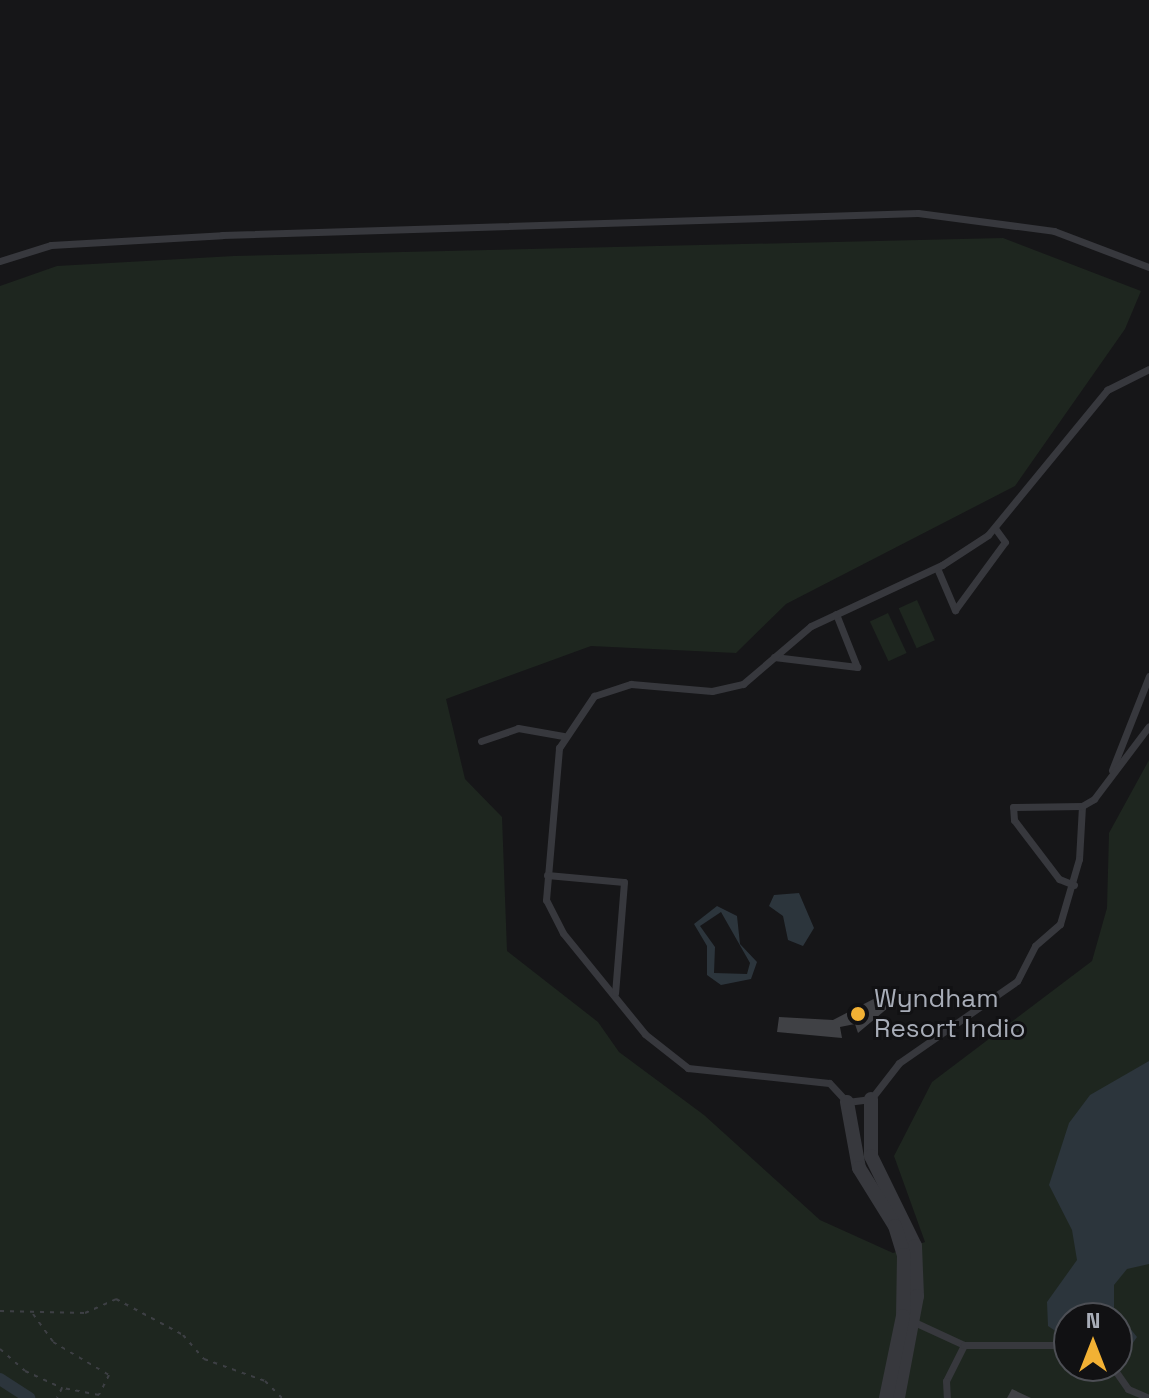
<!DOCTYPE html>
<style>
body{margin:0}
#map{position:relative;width:1149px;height:1398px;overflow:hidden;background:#161618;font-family:"Space Grotesk",sans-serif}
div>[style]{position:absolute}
.green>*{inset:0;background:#1e261f;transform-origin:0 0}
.water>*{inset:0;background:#2c353c}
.canal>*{height:12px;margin:-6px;padding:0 6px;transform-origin:6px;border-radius:6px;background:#2c353c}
.building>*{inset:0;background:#404145}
.path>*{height:2px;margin-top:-1px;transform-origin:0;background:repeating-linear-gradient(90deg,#3d3f44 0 4px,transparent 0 10px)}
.service>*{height:7px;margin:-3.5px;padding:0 3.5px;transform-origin:3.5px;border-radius:3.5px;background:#37383d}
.minor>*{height:14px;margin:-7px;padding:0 7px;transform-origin:7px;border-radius:7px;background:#37383d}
.dots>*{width:22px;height:22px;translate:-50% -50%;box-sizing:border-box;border:4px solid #111113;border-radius:50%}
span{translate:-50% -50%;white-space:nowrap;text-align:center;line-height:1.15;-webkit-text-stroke:6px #111113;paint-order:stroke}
.poi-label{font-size:26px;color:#a8adb8}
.left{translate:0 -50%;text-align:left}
.north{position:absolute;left:1053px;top:1302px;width:80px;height:80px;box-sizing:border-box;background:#111113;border:2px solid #4d4f55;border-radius:50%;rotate:0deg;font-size:22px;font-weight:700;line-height:32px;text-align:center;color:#a8adb8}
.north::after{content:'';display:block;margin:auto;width:28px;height:36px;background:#f2b134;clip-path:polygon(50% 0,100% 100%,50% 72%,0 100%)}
</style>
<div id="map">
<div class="green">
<div style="clip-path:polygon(evenodd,1003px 238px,1141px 291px,1125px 329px,1015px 486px,786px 604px,736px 653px,591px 646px,446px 699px,465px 779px,502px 817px,507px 951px,598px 1022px,619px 1052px,704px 1115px,820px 1220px,893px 1253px,925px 1242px,894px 1156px,932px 1082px,1092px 961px,1107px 908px,1109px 833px,1149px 760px,1149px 1398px,0 1398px,0 286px,57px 266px,234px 256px,1003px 238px,1069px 1318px,1117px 1318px,1117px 1366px,1069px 1366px,1069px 1318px)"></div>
<div style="left:917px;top:600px;width:44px;height:20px;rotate:66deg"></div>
<div style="left:888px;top:613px;width:44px;height:20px;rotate:65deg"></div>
</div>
<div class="water">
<div style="clip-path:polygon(799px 893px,814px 928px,803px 946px,788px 940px,783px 916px,769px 906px,774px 895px)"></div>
<div style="clip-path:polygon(evenodd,717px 906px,737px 916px,740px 944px,757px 962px,751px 979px,721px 985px,707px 975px,707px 946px,694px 924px,717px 906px,721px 912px,750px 963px,747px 974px,714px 973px,715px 947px,700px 926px,721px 912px)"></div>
<div style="clip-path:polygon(1149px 1061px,1149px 1264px,1127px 1269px,1114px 1285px,1114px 1308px,1137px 1337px,1122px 1359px,1117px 1318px,1069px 1318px,1069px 1340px,1048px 1326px,1047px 1302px,1077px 1260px,1072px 1230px,1049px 1185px,1069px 1123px,1090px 1095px)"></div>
</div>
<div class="canal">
<div style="left:0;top:1379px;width:35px;rotate:33deg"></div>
</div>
<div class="building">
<div style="clip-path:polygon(887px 992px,895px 1002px,858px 1033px,855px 1024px,840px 1027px,842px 1038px,777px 1032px,779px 1017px,833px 1020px)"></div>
<div style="clip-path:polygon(1012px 1389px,1031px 1398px,1007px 1398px)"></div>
</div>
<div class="path">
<div style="left:0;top:1311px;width:85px;rotate:1.3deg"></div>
<div style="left:85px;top:1313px;width:34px;rotate:-24deg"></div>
<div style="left:116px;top:1299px;width:76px;rotate:28.2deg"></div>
<div style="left:183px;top:1335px;width:32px;rotate:49deg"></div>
<div style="left:204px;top:1359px;width:65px;rotate:19.8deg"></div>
<div style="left:265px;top:1381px;width:24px;rotate:45deg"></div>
<div style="left:33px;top:1314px;width:34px;rotate:54deg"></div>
<div style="left:53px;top:1342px;width:65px;rotate:30.5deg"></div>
<div style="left:109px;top:1375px;width:22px;rotate:117deg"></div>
<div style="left:99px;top:1395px;width:38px;rotate:-169deg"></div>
<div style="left:0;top:1349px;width:33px;rotate:41deg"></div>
<div style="left:25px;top:1371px;width:41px;rotate:24.7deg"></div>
<div style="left:62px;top:1388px;width:11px;rotate:117deg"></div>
</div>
<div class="service">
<div style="left:0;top:261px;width:53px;rotate:-17.4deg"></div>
<div style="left:51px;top:245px;width:171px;rotate:-3.3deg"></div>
<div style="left:222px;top:235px;width:696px;rotate:-1.81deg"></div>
<div style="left:918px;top:213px;width:137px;rotate:7.5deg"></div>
<div style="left:1054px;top:231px;width:102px;rotate:20.8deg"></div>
<div style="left:937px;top:568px;width:46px;rotate:66.8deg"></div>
<div style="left:955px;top:610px;width:84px;rotate:-53.7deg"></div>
<div style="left:1005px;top:542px;width:17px;rotate:-126deg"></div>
<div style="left:774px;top:657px;width:84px;rotate:6.9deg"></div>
<div style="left:857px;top:667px;width:57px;rotate:-111.6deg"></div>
<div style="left:481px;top:741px;width:39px;rotate:-19deg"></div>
<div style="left:518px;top:728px;width:46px;rotate:10.1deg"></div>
<div style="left:1112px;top:770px;width:101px;rotate:-68.5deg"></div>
<div style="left:1082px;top:806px;width:53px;rotate:93.2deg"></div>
<div style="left:1079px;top:859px;width:68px;rotate:106.3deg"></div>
<div style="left:1060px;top:924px;width:33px;rotate:139deg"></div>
<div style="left:1035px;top:946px;width:39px;rotate:117deg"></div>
<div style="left:1017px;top:981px;width:144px;rotate:145.2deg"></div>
<div style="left:899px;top:1063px;width:46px;rotate:127.9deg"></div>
<div style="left:871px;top:1099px;width:24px;rotate:173deg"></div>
<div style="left:847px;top:1102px;width:26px;rotate:-133deg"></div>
<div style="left:829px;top:1083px;width:142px;rotate:-173.9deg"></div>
<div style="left:688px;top:1068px;width:55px;rotate:-141.7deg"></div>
<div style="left:645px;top:1034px;width:130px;rotate:-129.1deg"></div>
<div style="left:563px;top:933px;width:37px;rotate:-117deg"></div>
<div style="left:546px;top:900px;width:153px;rotate:-85.1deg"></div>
<div style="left:559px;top:748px;width:63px;rotate:-56.1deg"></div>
<div style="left:594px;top:696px;width:39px;rotate:-18deg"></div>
<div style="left:631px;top:684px;width:81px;rotate:4.9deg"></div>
<div style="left:712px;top:691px;width:32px;rotate:-13deg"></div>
<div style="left:743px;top:684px;width:89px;rotate:-40.5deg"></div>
<div style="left:811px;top:626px;width:145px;rotate:-25deg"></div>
<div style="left:942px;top:565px;width:55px;rotate:-33.1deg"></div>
<div style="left:988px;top:535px;width:188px;rotate:-50.6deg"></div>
<div style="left:1107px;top:390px;width:47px;rotate:-26.6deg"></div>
<div style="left:547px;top:875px;width:77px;rotate:5.2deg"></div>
<div style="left:624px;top:882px;width:111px;rotate:94.6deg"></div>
<div style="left:1074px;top:885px;width:16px;rotate:-158deg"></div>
<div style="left:1059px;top:879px;width:74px;rotate:-127.3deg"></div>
<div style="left:1014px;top:820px;width:13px;rotate:-94deg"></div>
<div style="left:1013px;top:807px;width:69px;rotate:-0.8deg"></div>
<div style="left:1082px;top:806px;width:14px;rotate:-30deg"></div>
<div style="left:1094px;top:799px;width:91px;rotate:-53deg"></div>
<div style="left:912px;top:1321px;width:57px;rotate:24.8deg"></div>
<div style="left:964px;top:1345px;width:40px;rotate:116.6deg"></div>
<div style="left:946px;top:1381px;width:17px;rotate:87deg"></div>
<div style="left:964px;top:1345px;width:105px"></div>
<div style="left:1112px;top:1366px;width:28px;rotate:55deg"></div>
<div style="left:1128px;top:1389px;width:23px;rotate:23deg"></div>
</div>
<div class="minor">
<div style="left:871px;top:1099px;width:57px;rotate:90deg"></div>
<div style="left:871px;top:1156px;width:100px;rotate:63.9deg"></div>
<div style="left:915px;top:1246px;width:50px;rotate:87.7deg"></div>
<div style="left:917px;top:1296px;width:104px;rotate:100.6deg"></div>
<div style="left:847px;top:1102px;width:67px;rotate:79.7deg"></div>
<div style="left:859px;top:1168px;width:68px;rotate:58.2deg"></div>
<div style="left:895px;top:1226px;width:30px;rotate:73deg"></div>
<div style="left:904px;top:1255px;width:61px;rotate:90.9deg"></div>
<div style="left:903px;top:1316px;width:84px;rotate:101.7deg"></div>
</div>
<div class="dots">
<div style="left:858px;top:1014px;background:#f2b134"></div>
</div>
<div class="poi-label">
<span class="left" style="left:874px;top:1014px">Wyndham<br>Resort Indio</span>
</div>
<div class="north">N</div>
</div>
